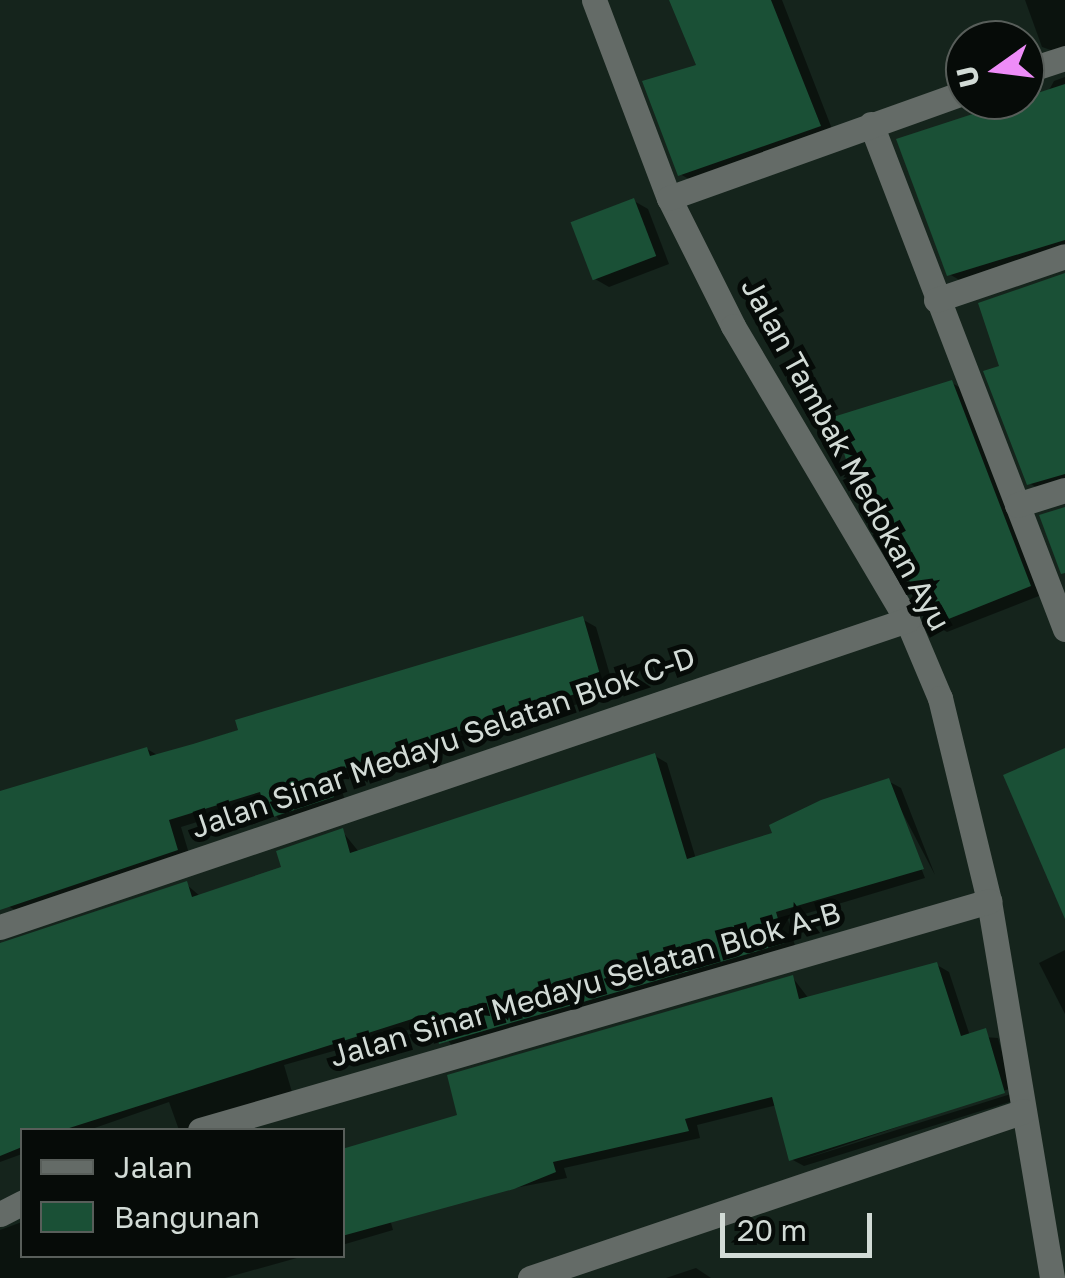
<!DOCTYPE html>
<style>
body{margin:0}
#map{position:relative;width:1065px;height:1278px;overflow:hidden;background:#15241c;font-family:"Golos Text",sans-serif}
div>[style]{position:absolute}
.shadow>*{inset:0;background:#0007}
.building>*{inset:0;background:#1a5036;transform-origin:0 0}
.minor>*{height:25px;margin:-12.5px;padding:0 12.5px;transform-origin:12.5px;border-radius:12.5px;background:#646b67}
span{translate:-50% -50%;white-space:nowrap;text-align:center;line-height:1.15;-webkit-text-stroke:10px #060b08;paint-order:stroke}
.street-label{font-size:30px;color:#d2dbd6}
.legend{position:absolute;left:20px;top:1128px;width:325px;height:130px;box-sizing:border-box;background:#060b08;border:2px solid #585e5a;margin:0;padding:12px 18px;list-style:none;font-size:30px;color:#d2dbd6}
.legend li{display:flex;align-items:center;gap:20px;height:50px}
.legend b{width:50px;border:2px solid #585e5a}
.north{position:absolute;left:945px;top:20px;width:100px;height:100px;box-sizing:border-box;background:#060b08;border:2px solid #585e5a;border-radius:50%;rotate:256deg;font-size:28px;font-weight:700;line-height:40px;text-align:center;color:#d2dbd6}
.north::after{content:'';display:block;margin:auto;width:35px;height:45px;background:#ee8cf8;clip-path:polygon(50% 0,100% 100%,50% 72%,0 100%)}
.scale{position:absolute;left:720px;top:1213px;width:152px;height:45px;box-sizing:border-box;border:5px solid #d2dbd6;border-top:0;padding-left:12px;font-size:30px;line-height:35px;white-space:nowrap;color:#d2dbd6;-webkit-text-stroke:8px #060b08;paint-order:stroke}
</style>
<div id="map">
<div class="shadow">
<div style="clip-path:polygon(672px 0,782px 0,834px 134px,694px 182px,680px 174px,699px 66px)"></div>
<div style="clip-path:polygon(1025px 0,1065px 0,1065px 55px,1042px 47px)"></div>
<div style="clip-path:polygon(1065px 77px,1065px 251px,963px 282px,949px 274px,1054px 81px)"></div>
<div style="clip-path:polygon(634px 201px,648px 209px,669px 264px,609px 287px,595px 279px)"></div>
<div style="clip-path:polygon(1065px 276px,1065px 486px,1043px 491px,1029px 483px,1002px 367px)"></div>
<div style="clip-path:polygon(952px 383px,966px 391px,1044px 594px,947px 632px,933px 624px,853px 474px)"></div>
<div style="clip-path:polygon(582px 619px,596px 627px,615px 692px,339px 781px,346px 804px,283px 825px,265px 801px,181px 827px,190px 857px,22px 914px,8px 906px,0 793px,147px 749px,159px 756px)"></div>
<div style="clip-path:polygon(655px 756px,667px 763px,696px 859px,776px 834px,888px 781px,901px 788px,935px 875px,889px 787px,925px 878px,788px 919px,796px 950px,454px 1049px,436px 1022px,284px 1065px,292px 1092px,199px 1130px,179px 1130px,169px 1102px,89px 1130px,22px 1130px,22px 1154px,0 1162px,0 946px,186px 884px,201px 897px,284px 869px,342px 831px,359px 852px)"></div>
<div style="clip-path:polygon(1065px 950px,1065px 1014px,1039px 963px)"></div>
<div style="clip-path:polygon(937px 965px,949px 972px,970px 1036px,998px 1038px,1012px 1088px,798px 1161px,1014px 1093px,1016px 1100px,804px 1166px,791px 1159px,777px 1105px,697px 1125px,700px 1138px,564px 1168px,567px 1178px,388px 1212px,393px 1230px,342px 1245px,342px 1151px,460px 1116px,793px 978px,809px 999px)"></div>
<div style="clip-path:polygon(22px 1222px,22px 1256px,304px 1256px,225px 1278px,0 1278px,0 1230px)"></div>
<div style="clip-path:polygon(696px 1268px,711px 1278px,666px 1278px)"></div>
</div>
<div class="building">
<div style="clip-path:polygon(669px 0,771px 0,821px 126px,678px 176px,642px 81px,696px 65px)"></div>
<div style="clip-path:polygon(1065px 84px,1065px 240px,947px 276px,896px 139px)"></div>
<div style="left:634px;top:198px;width:62px;height:68px;rotate:69deg"></div>
<div style="clip-path:polygon(1065px 273px,1065px 474px,1027px 485px,983px 371px,999px 366px,978px 303px)"></div>
<div style="clip-path:polygon(952px 380px,1031px 586px,931px 626px,858px 473px,851px 476px,833px 417px)"></div>
<div style="clip-path:polygon(1065px 507px,1065px 573px,1061px 574px,1039px 515px)"></div>
<div style="clip-path:polygon(583px 616px,603px 685px,327px 774px,334px 797px,267px 819px,260px 792px,169px 820px,178px 850px,0 910px,0 791px,147px 747px,150px 756px,193px 744px,238px 730px,235px 720px)"></div>
<div style="clip-path:polygon(1065px 748px,1065px 919px,1003px 775px)"></div>
<div style="clip-path:polygon(655px 753px,687px 859px,772px 833px,769px 825px,821px 800px,889px 778px,924px 869px,776px 912px,785px 943px,439px 1044px,431px 1013px,63px 1130px,22px 1130px,22px 1147px,0 1156px,0 943px,187px 881px,192px 897px,281px 867px,276px 851px,343px 828px,350px 853px)"></div>
<div style="clip-path:polygon(937px 962px,961px 1036px,986px 1028px,1005px 1093px,789px 1161px,772px 1097px,685px 1119px,689px 1131px,553px 1162px,556px 1172px,514px 1189px,342px 1236px,342px 1149px,457px 1115px,447px 1075px,793px 975px,799px 999px)"></div>
</div>
<div class="minor">
<div style="left:594px;top:0;width:212px;rotate:69.3deg"></div>
<div style="left:669px;top:198px;width:143px;rotate:63.4deg"></div>
<div style="left:733px;top:326px;width:342px;rotate:59.4deg"></div>
<div style="left:907px;top:620px;width:85px;rotate:67.1deg"></div>
<div style="left:940px;top:698px;width:209px;rotate:76.4deg"></div>
<div style="left:989px;top:901px;width:382px;rotate:80.5deg"></div>
<div style="left:1025px;top:71px;width:42px;rotate:-18deg"></div>
<div style="left:871px;top:124px;width:541px;rotate:68.99deg"></div>
<div style="left:669px;top:198px;width:314px;rotate:-19.7deg"></div>
<div style="left:936px;top:300px;width:136px;rotate:-18.8deg"></div>
<div style="left:1017px;top:505px;width:50px;rotate:-17.4deg"></div>
<div style="left:0;top:927px;width:958px;rotate:-18.7deg"></div>
<div style="left:200px;top:1130px;width:822px;rotate:-16.18deg"></div>
<div style="left:0;top:1214px;width:25px;rotate:-27deg"></div>
<div style="left:530px;top:1278px;width:521px;rotate:-18.68deg"></div>
</div>
<div class="street-label">
<span style="left:846px;top:454px;rotate:61deg">Jalan Tambak Medokan Ayu</span>
<span style="left:443px;top:742px;rotate:-19deg">Jalan Sinar Medayu Selatan Blok C-D</span>
<span style="left:585px;top:984px;rotate:-16deg">Jalan Sinar Medayu Selatan Blok A-B</span>
</div>
<ul class="legend">
<li><b style="height:12px;background:#646b67"></b>Jalan</li>
<li><b style="height:28px;background:#1a5036"></b>Bangunan</li>
</ul>
<div class="north">U</div>
<div class="scale">20 m</div>
</div>
